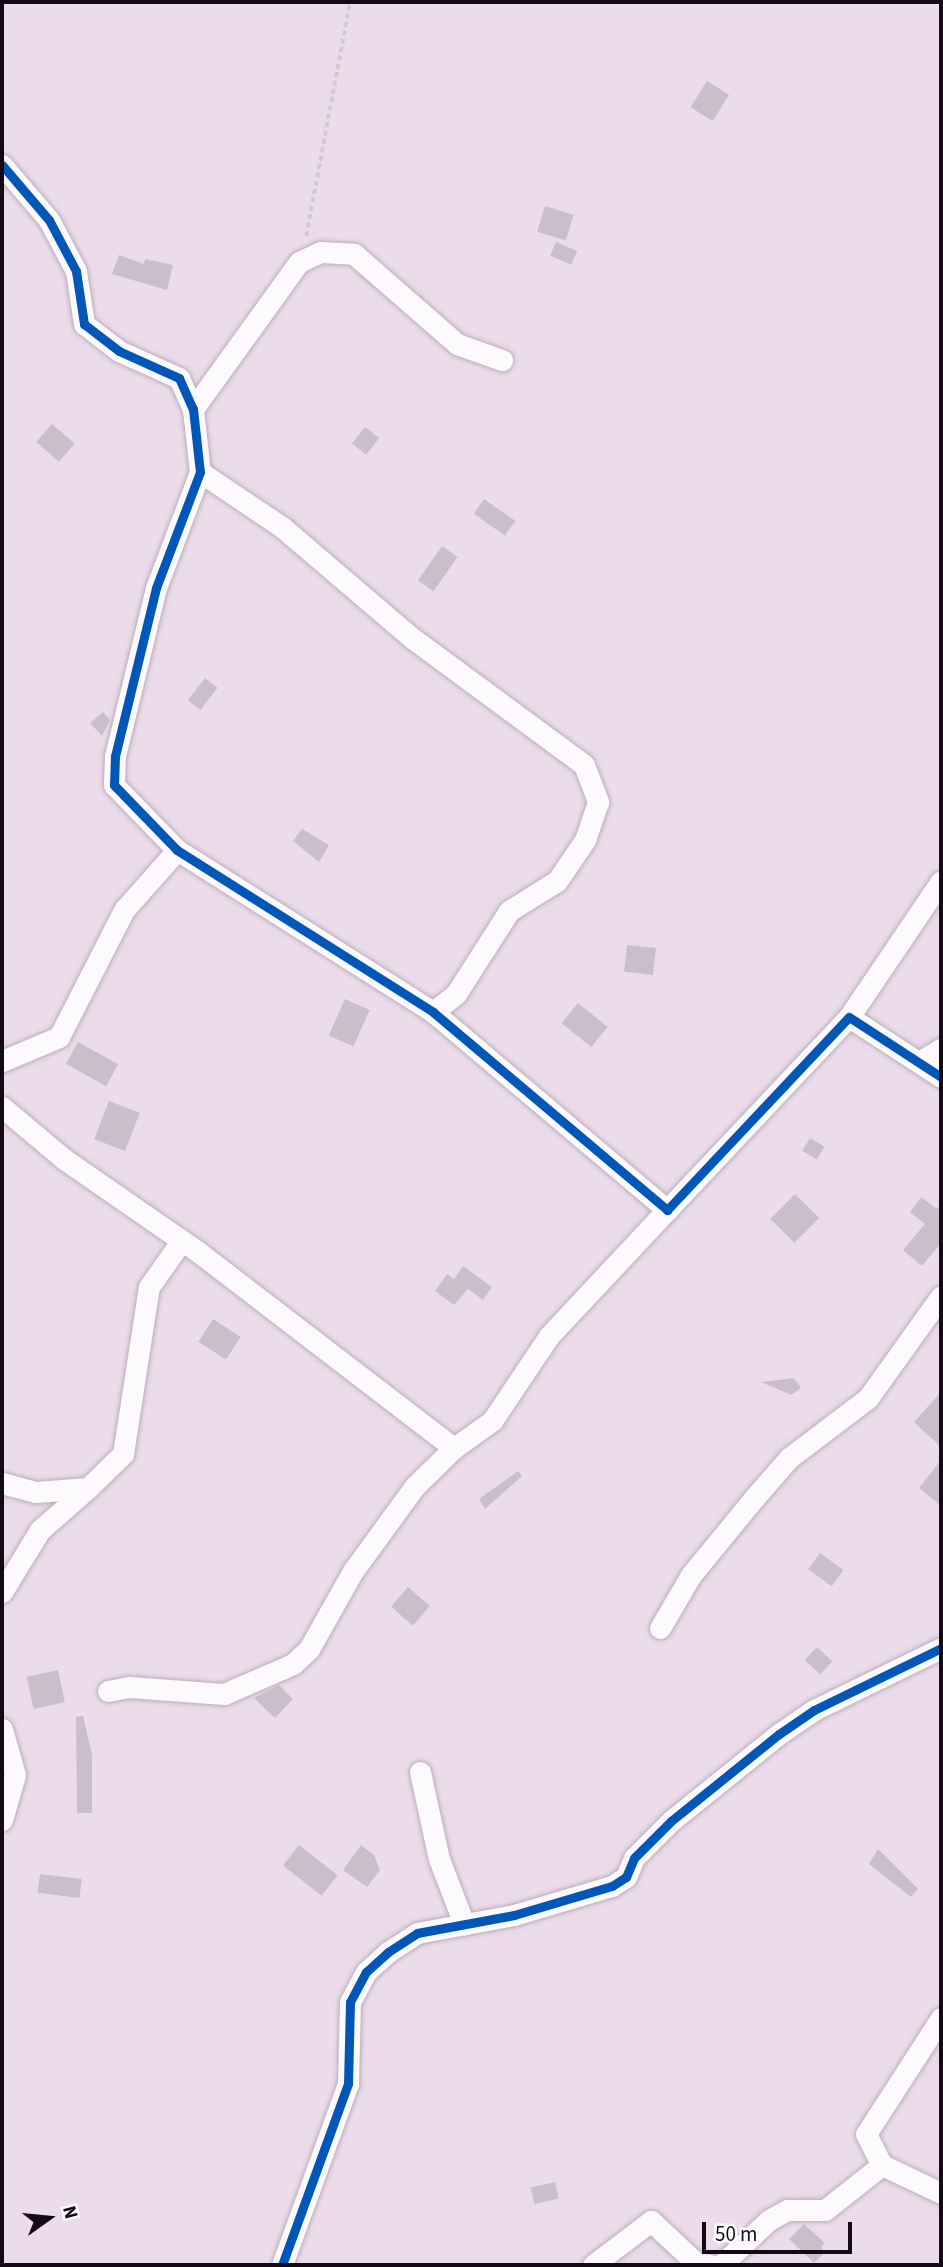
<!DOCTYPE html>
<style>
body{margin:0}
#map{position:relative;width:943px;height:2267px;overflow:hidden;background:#ecdcea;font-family:"Source Sans 3",sans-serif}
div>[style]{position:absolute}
.building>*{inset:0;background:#cabec9;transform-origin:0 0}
.path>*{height:3.5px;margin-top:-1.75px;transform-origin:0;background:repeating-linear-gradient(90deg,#cfcbcf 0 5px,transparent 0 8.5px)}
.roads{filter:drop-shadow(0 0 2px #baaeb9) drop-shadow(0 0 2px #baaeb9)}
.street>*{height:21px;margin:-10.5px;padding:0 10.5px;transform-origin:10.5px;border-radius:10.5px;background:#fcfafc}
.cycleway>*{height:9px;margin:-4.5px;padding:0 4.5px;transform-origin:4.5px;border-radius:4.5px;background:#0057b8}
span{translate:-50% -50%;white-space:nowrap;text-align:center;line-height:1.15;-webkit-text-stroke:5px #fff;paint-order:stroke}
.frame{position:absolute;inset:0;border:4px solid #140a13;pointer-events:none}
.north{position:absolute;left:14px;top:2183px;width:70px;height:70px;-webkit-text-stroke:5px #fff;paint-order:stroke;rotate:75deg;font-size:19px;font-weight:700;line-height:28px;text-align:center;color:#140a13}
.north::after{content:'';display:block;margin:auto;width:24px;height:32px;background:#140a13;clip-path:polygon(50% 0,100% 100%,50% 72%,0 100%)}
.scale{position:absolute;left:702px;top:2222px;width:150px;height:32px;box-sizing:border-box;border:4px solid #140a13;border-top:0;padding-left:9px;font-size:21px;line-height:24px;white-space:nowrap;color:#140a13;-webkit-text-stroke:5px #fff;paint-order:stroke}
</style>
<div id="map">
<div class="building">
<div style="left:707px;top:81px;width:26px;height:31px;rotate:32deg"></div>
<div style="left:545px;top:206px;width:30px;height:27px;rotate:17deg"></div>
<div style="left:556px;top:242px;width:23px;height:15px;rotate:23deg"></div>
<div style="clip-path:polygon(119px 255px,144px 264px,145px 259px,173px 265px,167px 290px,112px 274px)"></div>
<div style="left:52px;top:424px;width:30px;height:24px;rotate:41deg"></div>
<div style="left:365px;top:427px;width:18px;height:21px;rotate:38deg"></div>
<div style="left:484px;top:499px;width:38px;height:18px;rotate:35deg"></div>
<div style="left:442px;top:546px;width:19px;height:42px;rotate:35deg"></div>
<div style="left:205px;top:678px;width:16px;height:28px;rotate:38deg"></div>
<div style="clip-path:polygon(103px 712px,110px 720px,102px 736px,90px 723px)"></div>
<div style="clip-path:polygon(302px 829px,329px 845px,319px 862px,293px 841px)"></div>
<div style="left:627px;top:945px;width:29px;height:27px;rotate:6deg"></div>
<div style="left:345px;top:999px;width:27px;height:40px;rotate:24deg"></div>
<div style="left:578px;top:1003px;width:38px;height:26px;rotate:39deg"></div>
<div style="left:78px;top:1042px;width:46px;height:25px;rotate:29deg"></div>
<div style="left:109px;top:1101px;width:33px;height:41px;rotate:21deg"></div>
<div style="left:810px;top:1138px;width:17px;height:15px;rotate:31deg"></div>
<div style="left:795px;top:1194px;width:34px;height:35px;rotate:45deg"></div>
<div style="clip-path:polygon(921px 1197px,937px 1209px,941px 1204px,941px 1243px,922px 1266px,903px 1250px,925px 1224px,910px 1212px)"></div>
<div style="clip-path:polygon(463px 1266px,492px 1287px,483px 1300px,468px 1289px,454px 1305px,435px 1291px,447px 1274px,454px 1279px)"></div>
<div style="left:213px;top:1319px;width:33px;height:27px;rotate:33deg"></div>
<div style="clip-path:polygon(794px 1378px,801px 1388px,791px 1395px,761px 1382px)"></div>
<div style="clip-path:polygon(941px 1392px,941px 1447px,914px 1422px)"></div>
<div style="clip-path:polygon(941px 1460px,941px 1506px,919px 1488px)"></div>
<div style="clip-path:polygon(518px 1471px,522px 1476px,485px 1509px,479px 1499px)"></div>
<div style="left:820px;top:1553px;width:29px;height:20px;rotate:36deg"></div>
<div style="left:408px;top:1587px;width:29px;height:26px;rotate:41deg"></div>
<div style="left:817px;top:1647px;width:21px;height:18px;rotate:43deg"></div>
<div style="left:58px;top:1670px;width:33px;height:32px;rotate:78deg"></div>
<div style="clip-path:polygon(279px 1685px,293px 1699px,275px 1718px,254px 1698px)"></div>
<div style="clip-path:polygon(83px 1716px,92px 1755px,92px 1813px,77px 1813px,76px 1717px)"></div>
<div style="left:299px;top:1845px;width:49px;height:26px;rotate:38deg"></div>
<div style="clip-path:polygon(361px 1845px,374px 1855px,380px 1870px,367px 1887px,343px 1870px)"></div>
<div style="clip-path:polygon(878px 1849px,918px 1889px,911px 1897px,869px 1864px)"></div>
<div style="left:40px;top:1874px;width:42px;height:19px;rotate:7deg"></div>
<div style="left:555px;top:2182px;width:17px;height:25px;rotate:77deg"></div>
<div style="clip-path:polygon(804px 2224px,825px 2243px,821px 2247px,825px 2252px,814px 2263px,789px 2239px)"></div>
</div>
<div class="path">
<div style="left:306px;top:236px;width:238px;rotate:-79.4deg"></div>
</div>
<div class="roads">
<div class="street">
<div style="left:2px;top:165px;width:72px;rotate:49.5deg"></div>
<div style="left:49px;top:220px;width:58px;rotate:62.1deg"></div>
<div style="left:76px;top:271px;width:54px;rotate:81.4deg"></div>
<div style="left:84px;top:324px;width:44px;rotate:37.6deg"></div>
<div style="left:119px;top:351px;width:66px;rotate:24.2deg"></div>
<div style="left:179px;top:378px;width:34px;rotate:66deg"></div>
<div style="left:193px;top:409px;width:63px;rotate:83.7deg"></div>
<div style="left:200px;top:472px;width:124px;rotate:110.8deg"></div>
<div style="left:156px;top:588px;width:173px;rotate:103.7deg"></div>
<div style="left:115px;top:756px;width:29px;rotate:92deg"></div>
<div style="left:114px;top:785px;width:91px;rotate:45.9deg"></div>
<div style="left:177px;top:850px;width:303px;rotate:32.3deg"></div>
<div style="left:433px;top:1012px;width:307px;rotate:40.2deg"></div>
<div style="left:667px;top:1210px;width:265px;rotate:-46.7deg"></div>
<div style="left:849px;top:1017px;width:110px;rotate:33.1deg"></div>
<div style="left:193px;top:409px;width:181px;rotate:-54.2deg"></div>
<div style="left:299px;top:262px;width:23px;rotate:-25deg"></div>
<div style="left:320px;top:252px;width:34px;rotate:3deg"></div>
<div style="left:354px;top:254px;width:137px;rotate:41.1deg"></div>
<div style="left:457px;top:344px;width:48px;rotate:19.6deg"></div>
<div style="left:200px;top:472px;width:99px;rotate:33.9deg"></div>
<div style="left:282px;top:527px;width:171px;rotate:40.5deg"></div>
<div style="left:412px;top:638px;width:214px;rotate:36.4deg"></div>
<div style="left:584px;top:765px;width:40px;rotate:69deg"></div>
<div style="left:598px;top:802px;width:40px;rotate:108.9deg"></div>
<div style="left:585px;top:840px;width:50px;rotate:124.3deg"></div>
<div style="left:557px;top:881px;width:57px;rotate:148deg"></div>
<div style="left:509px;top:911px;width:98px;rotate:122.6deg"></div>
<div style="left:456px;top:994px;width:29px;rotate:142deg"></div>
<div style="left:849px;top:1017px;width:164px;rotate:-55.9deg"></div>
<div style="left:2px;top:1061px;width:62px;rotate:-22.8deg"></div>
<div style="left:59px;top:1037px;width:143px;rotate:-62.9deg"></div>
<div style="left:124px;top:910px;width:80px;rotate:-48.5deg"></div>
<div style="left:919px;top:1062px;width:26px;rotate:-31deg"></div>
<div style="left:2px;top:1107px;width:81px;rotate:40deg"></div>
<div style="left:64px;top:1159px;width:162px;rotate:34.7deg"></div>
<div style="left:197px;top:1251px;width:324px;rotate:37.5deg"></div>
<div style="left:454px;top:1448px;width:47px;rotate:-35.4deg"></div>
<div style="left:492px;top:1421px;width:102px;rotate:-56.2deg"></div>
<div style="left:549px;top:1336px;width:173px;rotate:-46.9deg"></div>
<div style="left:2px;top:1483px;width:35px;rotate:15deg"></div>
<div style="left:36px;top:1492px;width:52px;rotate:-4.4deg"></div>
<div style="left:88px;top:1488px;width:49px;rotate:-44.2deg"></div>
<div style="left:123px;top:1454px;width:169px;rotate:-81.2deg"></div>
<div style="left:149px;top:1287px;width:57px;rotate:-54.9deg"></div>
<div style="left:2px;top:1592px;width:73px;rotate:-58.5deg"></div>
<div style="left:40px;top:1530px;width:64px;rotate:-41.2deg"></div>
<div style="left:660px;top:1628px;width:61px;rotate:-59.7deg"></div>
<div style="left:691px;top:1575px;width:101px;rotate:-50.6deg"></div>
<div style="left:755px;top:1497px;width:52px;rotate:-48.9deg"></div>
<div style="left:789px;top:1458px;width:99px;rotate:-37.2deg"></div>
<div style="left:868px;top:1398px;width:125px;rotate:-54.4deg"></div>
<div style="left:108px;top:1691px;width:21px;rotate:-11deg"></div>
<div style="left:129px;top:1687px;width:95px;rotate:4.2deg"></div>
<div style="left:224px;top:1694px;width:75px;rotate:-23.5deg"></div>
<div style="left:293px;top:1664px;width:22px;rotate:-43deg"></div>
<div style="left:309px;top:1649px;width:90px;rotate:-60.6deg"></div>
<div style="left:353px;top:1571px;width:105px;rotate:-53.9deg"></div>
<div style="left:415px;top:1486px;width:54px;rotate:-44.3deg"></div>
<div style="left:2px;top:1729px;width:48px;rotate:74.2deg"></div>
<div style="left:15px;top:1775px;width:47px;rotate:106.1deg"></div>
<div style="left:420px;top:1772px;width:89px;rotate:77.7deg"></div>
<div style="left:439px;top:1859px;width:70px;rotate:69deg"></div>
<div style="left:941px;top:2018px;width:138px;rotate:122.9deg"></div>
<div style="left:866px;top:2134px;width:35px;rotate:63deg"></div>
<div style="left:882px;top:2165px;width:65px;rotate:25.4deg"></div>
<div style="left:282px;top:2265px;width:193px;rotate:-70deg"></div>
<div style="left:348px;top:2084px;width:82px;rotate:-88.6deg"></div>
<div style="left:350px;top:2002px;width:34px;rotate:-62deg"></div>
<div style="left:366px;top:1972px;width:30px;rotate:-42deg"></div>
<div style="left:388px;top:1952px;width:35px;rotate:-33deg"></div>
<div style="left:417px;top:1933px;width:99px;rotate:-10.5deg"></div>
<div style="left:514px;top:1915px;width:102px;rotate:-16.5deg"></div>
<div style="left:612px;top:1886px;width:17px;rotate:-33deg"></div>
<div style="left:626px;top:1877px;width:21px;rotate:-67deg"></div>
<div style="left:634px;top:1858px;width:52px;rotate:-45deg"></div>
<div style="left:671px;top:1821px;width:139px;rotate:-38.9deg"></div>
<div style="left:779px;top:1734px;width:42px;rotate:-34.4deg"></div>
<div style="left:814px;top:1710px;width:141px;rotate:-26deg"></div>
<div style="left:593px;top:2265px;width:73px;rotate:-37.2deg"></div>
<div style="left:651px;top:2221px;width:62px;rotate:43deg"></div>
<div style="left:696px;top:2263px;width:14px;rotate:8deg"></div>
<div style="left:721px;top:2265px;width:66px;rotate:-43.2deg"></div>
<div style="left:769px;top:2220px;width:21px;rotate:-29deg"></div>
<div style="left:787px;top:2210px;width:38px"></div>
<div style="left:825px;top:2210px;width:73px;rotate:-38.3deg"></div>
</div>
</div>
<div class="cycleway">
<div style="left:2px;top:165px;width:72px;rotate:49.5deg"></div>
<div style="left:49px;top:220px;width:58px;rotate:62.1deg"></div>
<div style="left:76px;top:271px;width:54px;rotate:81.4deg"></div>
<div style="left:84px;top:324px;width:44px;rotate:37.6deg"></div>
<div style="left:119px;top:351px;width:66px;rotate:24.2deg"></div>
<div style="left:179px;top:378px;width:34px;rotate:66deg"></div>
<div style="left:193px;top:409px;width:63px;rotate:83.7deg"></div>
<div style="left:200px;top:472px;width:124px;rotate:110.8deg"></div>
<div style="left:156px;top:588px;width:173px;rotate:103.7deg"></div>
<div style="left:115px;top:756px;width:29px;rotate:92deg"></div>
<div style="left:114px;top:785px;width:91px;rotate:45.9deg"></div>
<div style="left:177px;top:850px;width:303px;rotate:32.3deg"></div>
<div style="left:433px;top:1012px;width:307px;rotate:40.2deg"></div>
<div style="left:667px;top:1210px;width:265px;rotate:-46.7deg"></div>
<div style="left:849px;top:1017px;width:110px;rotate:33.1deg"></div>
<div style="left:282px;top:2265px;width:193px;rotate:-70deg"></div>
<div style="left:348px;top:2084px;width:82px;rotate:-88.6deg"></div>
<div style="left:350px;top:2002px;width:34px;rotate:-62deg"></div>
<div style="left:366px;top:1972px;width:30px;rotate:-42deg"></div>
<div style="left:388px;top:1952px;width:35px;rotate:-33deg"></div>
<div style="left:417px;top:1933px;width:99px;rotate:-10.5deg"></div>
<div style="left:514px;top:1915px;width:102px;rotate:-16.5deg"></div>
<div style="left:612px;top:1886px;width:17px;rotate:-33deg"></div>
<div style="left:626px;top:1877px;width:21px;rotate:-67deg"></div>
<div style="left:634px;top:1858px;width:52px;rotate:-45deg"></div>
<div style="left:671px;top:1821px;width:139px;rotate:-38.9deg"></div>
<div style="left:779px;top:1734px;width:42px;rotate:-34.4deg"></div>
<div style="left:814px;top:1710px;width:141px;rotate:-26deg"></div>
</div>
<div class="frame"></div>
<div class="north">N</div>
<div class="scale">50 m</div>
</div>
